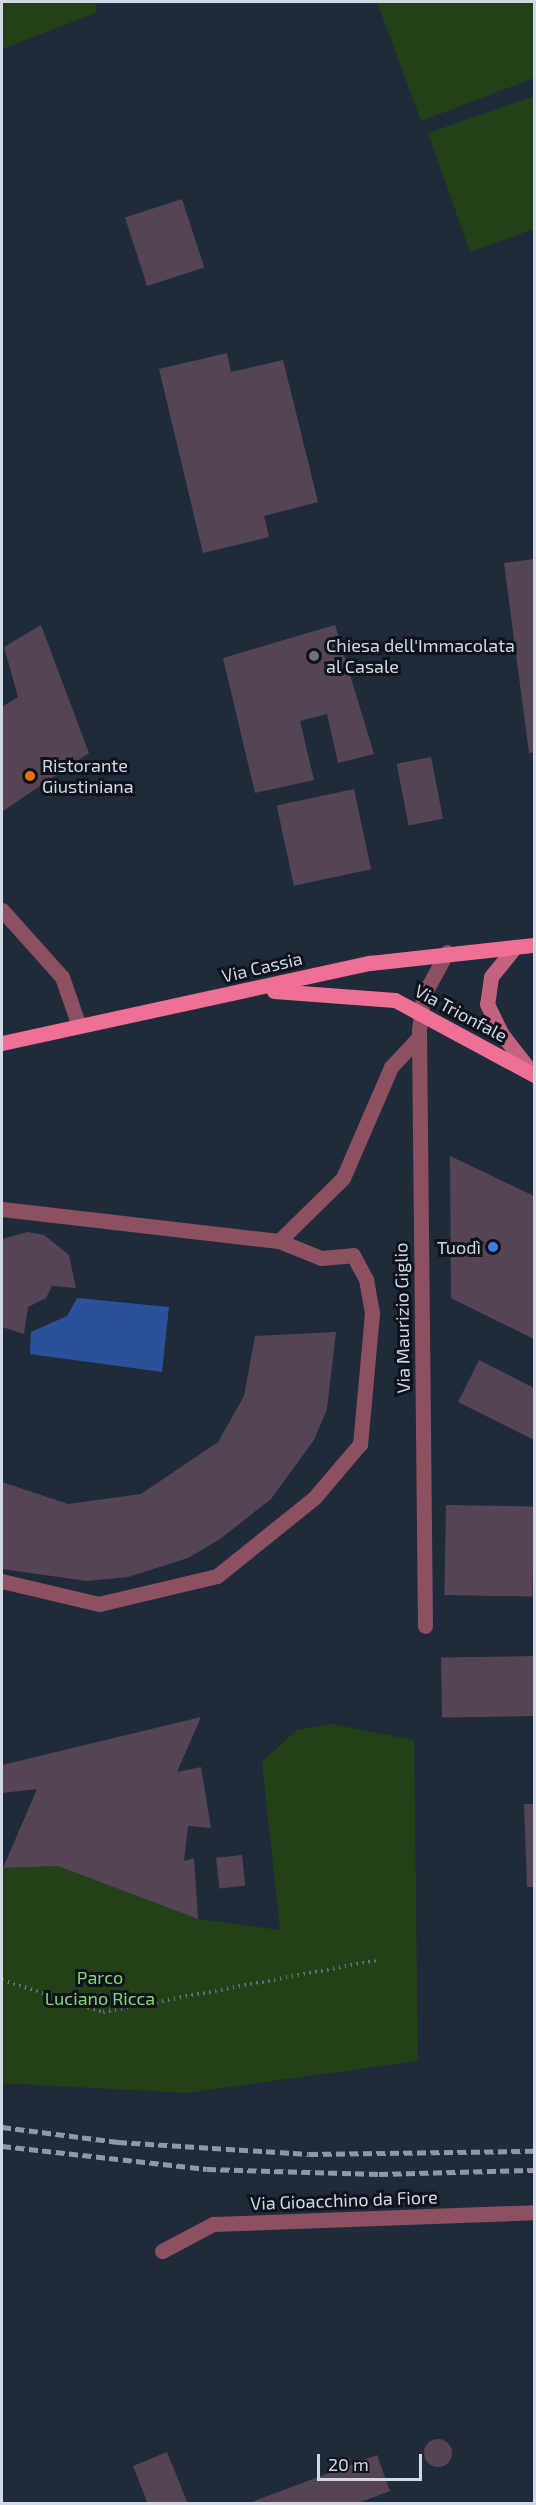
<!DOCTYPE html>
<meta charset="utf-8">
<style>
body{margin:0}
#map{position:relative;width:536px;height:2505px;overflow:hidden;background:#1f2b3b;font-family:"Exo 2",sans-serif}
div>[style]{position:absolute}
.green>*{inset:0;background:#224117}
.water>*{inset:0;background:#2a5199}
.building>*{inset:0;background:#554453;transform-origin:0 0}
.round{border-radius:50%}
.path>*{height:4px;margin-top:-2px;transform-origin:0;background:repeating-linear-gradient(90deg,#636d7b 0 1.5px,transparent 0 6px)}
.lane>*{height:15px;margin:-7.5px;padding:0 7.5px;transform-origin:7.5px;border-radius:7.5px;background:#8d5060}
.street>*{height:15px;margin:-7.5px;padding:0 7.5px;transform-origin:7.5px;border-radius:7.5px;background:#8d5060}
.secondary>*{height:15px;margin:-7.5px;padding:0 7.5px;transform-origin:7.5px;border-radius:7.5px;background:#c4637e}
.primary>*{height:15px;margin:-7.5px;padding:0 7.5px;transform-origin:7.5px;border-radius:7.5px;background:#ee7095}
.rail>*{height:4.5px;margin-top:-2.25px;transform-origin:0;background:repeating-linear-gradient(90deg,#8f98a5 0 9px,transparent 0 13.5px)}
.dots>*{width:16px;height:16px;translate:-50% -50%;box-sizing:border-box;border:3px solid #0e131b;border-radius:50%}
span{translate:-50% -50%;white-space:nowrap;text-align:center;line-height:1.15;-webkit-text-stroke:6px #0e131b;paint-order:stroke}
.poi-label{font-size:18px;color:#d2d9e4}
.left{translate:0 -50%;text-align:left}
.right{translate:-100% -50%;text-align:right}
.street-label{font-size:18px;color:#d2d9e4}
.park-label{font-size:18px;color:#88d570}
.frame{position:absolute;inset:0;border:3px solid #d2d9e4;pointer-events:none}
.scale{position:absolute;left:317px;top:2454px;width:105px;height:27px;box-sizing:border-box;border:3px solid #d2d9e4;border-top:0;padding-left:8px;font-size:18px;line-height:21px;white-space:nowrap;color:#d2d9e4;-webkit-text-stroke:4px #0e131b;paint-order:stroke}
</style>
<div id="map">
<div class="green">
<div style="clip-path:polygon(2px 2px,97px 2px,96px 13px,2px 49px)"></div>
<div style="clip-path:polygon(377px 2px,534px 2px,534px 78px,421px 121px)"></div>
<div style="clip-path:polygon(534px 96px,534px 229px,470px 252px,428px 133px)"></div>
<div style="clip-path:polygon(331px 1724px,414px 1740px,418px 2061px,186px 2093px,2px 2083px,2px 1868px,58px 1866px,198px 1919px,280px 1930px,262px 1762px,297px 1730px)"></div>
</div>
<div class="water">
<div style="clip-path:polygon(77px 1298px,169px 1307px,162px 1372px,30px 1354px,31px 1332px,67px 1316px)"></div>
</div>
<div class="building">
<div style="left:182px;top:199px;width:72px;height:60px;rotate:72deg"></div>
<div style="clip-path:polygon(227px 353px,231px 372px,283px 360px,318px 502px,264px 516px,269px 537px,203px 553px,159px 369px)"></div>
<div style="clip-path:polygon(534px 559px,534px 752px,529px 753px,504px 563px)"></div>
<div style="clip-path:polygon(41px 625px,89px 753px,3px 811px,2px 707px,18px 697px,4px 647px)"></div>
<div style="clip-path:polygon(335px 625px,374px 754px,338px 763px,327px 714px,300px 721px,314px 780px,255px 793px,223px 658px)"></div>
<div style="left:431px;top:757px;width:63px;height:35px;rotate:79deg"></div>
<div style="left:354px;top:789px;width:82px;height:79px;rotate:78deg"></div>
<div style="clip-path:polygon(450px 1156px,534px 1196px,534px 1339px,451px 1298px)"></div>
<div style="clip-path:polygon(28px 1232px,44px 1235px,69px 1255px,76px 1288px,52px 1286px,46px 1298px,28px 1307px,24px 1334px,2px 1327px,2px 1239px)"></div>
<div style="clip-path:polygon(336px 1332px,327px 1409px,314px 1440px,271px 1499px,220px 1539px,188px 1558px,128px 1577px,87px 1581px,2px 1569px,2px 1482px,68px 1504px,141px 1494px,218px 1442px,244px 1396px,255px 1336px)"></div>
<div style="clip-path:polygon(479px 1360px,534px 1388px,534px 1440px,458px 1402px)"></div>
<div style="left:446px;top:1505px;width:88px;height:90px;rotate:1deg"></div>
<div style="left:533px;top:1656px;width:60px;height:92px;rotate:89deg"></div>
<div style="clip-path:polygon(201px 1717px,177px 1772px,201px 1767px,211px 1828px,188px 1826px,184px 1861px,194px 1858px,198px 1919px,58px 1866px,3px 1868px,37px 1789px,2px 1793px,2px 1765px)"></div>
<div style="clip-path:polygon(524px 1804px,534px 1804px,534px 1887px,527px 1887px)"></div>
<div style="left:242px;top:1855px;width:31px;height:26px;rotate:84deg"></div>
<div class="round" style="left:424px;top:2439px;width:28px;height:28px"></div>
<div style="clip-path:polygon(167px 2452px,188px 2504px,148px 2504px,133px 2466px)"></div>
<div style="clip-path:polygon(377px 2455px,390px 2491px,355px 2504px,246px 2504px)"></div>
</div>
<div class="path">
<div style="left:2px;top:1980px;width:106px;rotate:17.6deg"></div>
<div style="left:103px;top:2012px;width:279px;rotate:-10.7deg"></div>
</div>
<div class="lane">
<div style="left:2px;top:1209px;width:279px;rotate:6.6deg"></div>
<div style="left:279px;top:1241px;width:45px;rotate:22deg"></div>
<div style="left:321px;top:1258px;width:32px;rotate:-5deg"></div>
<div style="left:353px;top:1255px;width:27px;rotate:62deg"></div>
<div style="left:366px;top:1279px;width:35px;rotate:80deg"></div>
<div style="left:372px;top:1313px;width:132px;rotate:95.2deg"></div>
<div style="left:360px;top:1444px;width:71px;rotate:130.4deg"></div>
<div style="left:314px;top:1498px;width:124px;rotate:141.2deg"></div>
<div style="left:217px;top:1576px;width:121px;rotate:166.7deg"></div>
<div style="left:99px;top:1604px;width:100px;rotate:-166.7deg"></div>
<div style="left:279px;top:1241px;width:90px;rotate:-44.5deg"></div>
<div style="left:343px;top:1178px;width:121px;rotate:-66.6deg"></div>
<div style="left:391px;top:1067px;width:41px;rotate:-47deg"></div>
</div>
<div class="street">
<div style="left:2px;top:910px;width:90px;rotate:48.2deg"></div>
<div style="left:62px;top:977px;width:52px;rotate:70.9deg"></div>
<div style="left:425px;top:1626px;width:596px;rotate:-90.58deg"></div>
<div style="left:419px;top:1030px;width:34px;rotate:-83deg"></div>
<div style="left:423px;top:996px;width:50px;rotate:-61.4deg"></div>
<div style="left:162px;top:2251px;width:58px;rotate:-27.9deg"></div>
<div style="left:213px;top:2224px;width:321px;rotate:-2.1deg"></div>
</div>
<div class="secondary">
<div style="left:515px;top:947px;width:38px;rotate:129deg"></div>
<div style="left:491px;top:977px;width:27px;rotate:98deg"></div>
<div style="left:487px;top:1004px;width:32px;rotate:64deg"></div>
<div style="left:501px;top:1033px;width:51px;rotate:52.2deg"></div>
</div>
<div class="primary">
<div style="left:274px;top:991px;width:121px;rotate:4.3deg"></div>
<div style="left:395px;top:1000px;width:158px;rotate:28.3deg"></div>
<div style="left:2px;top:1043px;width:377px;rotate:-12.3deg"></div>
<div style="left:370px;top:963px;width:165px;rotate:-6.3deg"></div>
</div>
<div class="rail">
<div style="left:2px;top:2127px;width:117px;rotate:7.4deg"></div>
<div style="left:118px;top:2142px;width:191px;rotate:3.6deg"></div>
<div style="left:309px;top:2154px;width:225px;rotate:-0.8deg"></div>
<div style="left:2px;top:2146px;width:206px;rotate:6.4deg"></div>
<div style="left:207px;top:2169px;width:172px;rotate:1.7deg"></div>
<div style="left:379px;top:2174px;width:155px;rotate:-1.5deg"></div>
</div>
<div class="dots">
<div style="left:314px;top:656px;background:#6b7280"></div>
<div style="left:30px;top:776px;background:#e8710a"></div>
<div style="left:493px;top:1247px;background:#3f7fe0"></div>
</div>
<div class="poi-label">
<span class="left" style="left:326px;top:656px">Chiesa dell'Immacolata<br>al Casale</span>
<span class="left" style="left:42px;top:776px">Ristorante<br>Giustiniana</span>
<span class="right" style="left:481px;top:1247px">Tuodì</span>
</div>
<div class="street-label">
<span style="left:262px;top:967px;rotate:-13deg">Via Cassia</span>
<span style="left:461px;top:1013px;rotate:28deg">Via Trionfale</span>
<span style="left:402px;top:1318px;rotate:-91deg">Via Maurizio Giglio</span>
<span style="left:344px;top:2200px;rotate:-2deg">Via Gioacchino da Fiore</span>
</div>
<div class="park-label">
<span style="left:100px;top:1988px">Parco<br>Luciano Ricca</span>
</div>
<div class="frame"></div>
<div class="scale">20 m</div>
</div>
